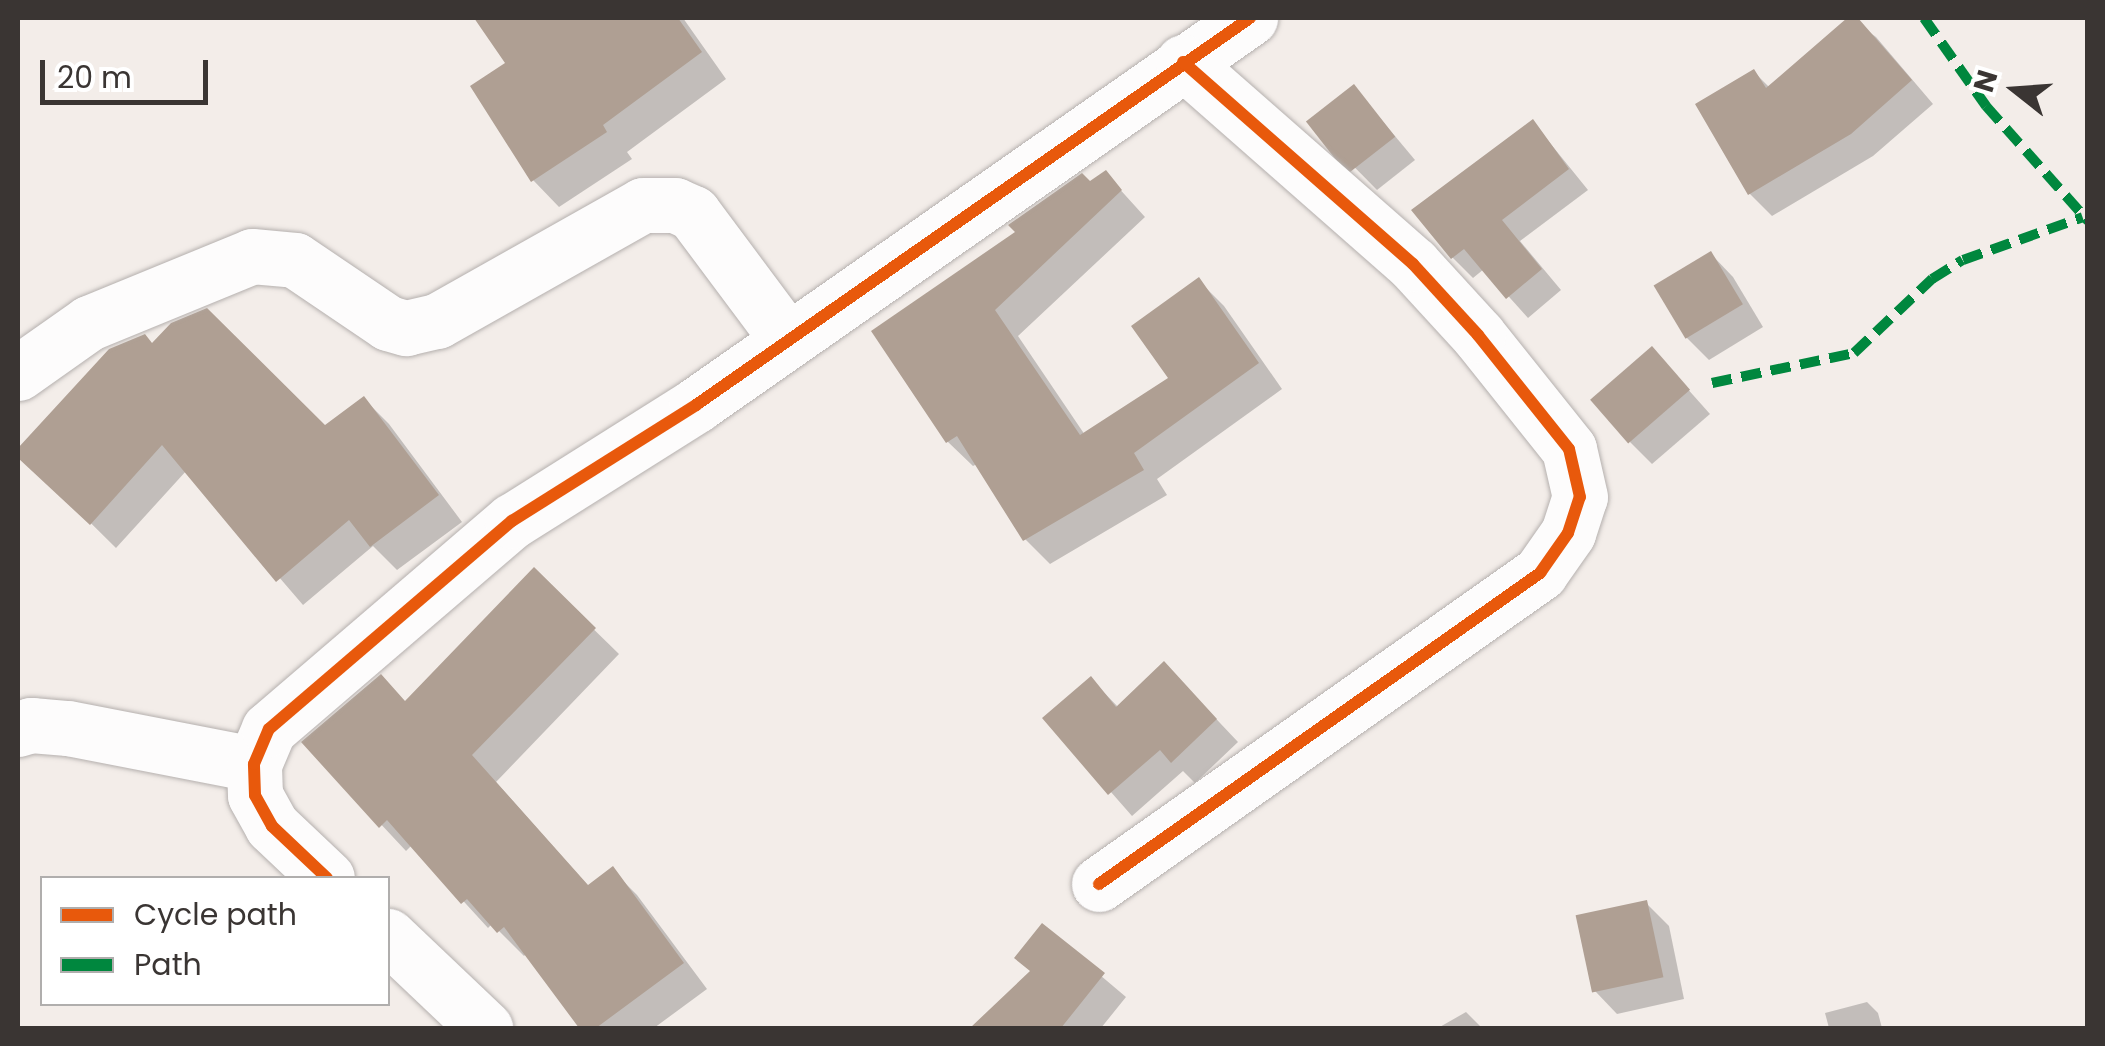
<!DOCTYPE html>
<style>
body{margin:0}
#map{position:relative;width:2105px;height:1046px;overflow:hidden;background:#f3ede9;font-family:Poppins,sans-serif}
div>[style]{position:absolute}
.shadow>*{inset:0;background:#0003}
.building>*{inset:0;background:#af9f93;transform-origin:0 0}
.roads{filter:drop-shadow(0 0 2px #b5b0ae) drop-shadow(0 0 2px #b5b0ae)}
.minor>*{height:55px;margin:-27.5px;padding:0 27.5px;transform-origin:27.5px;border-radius:27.5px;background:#fdfcfc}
.quiet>*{height:10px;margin-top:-5px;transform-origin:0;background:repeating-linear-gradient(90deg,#00873e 0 20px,transparent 0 30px)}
.cycleway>*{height:12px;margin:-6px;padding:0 6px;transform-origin:6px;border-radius:6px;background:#e8590c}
span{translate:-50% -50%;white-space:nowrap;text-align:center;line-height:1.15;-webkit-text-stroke:10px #fff;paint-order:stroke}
.frame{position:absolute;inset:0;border:20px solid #3a3533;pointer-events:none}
.legend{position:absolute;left:40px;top:876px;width:350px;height:130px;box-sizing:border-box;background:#fff;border:2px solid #b0aead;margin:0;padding:12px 18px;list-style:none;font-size:30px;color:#3a3533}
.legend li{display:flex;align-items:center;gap:20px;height:50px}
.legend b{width:50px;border:2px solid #b0aead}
.north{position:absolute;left:1965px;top:40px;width:100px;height:100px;-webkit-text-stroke:8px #fff;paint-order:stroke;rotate:287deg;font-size:28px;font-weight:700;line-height:40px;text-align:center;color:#3a3533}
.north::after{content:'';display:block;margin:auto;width:35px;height:45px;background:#3a3533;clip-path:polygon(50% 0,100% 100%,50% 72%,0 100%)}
.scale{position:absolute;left:40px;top:60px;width:168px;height:45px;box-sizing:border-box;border:5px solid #3a3533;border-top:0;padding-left:12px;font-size:30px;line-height:35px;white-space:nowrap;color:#3a3533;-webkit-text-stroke:8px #fff;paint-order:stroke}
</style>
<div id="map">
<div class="shadow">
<div style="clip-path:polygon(477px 18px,683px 18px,726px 79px,627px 152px,632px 159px,559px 207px,533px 180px,508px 64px)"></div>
<div style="clip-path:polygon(1850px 18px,1876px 37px,1933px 104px,1873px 156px,1772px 216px,1750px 194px,1754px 72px,1770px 88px)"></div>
<div style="clip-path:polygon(1354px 87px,1415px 160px,1377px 190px,1310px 122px)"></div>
<div style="clip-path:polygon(1533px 122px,1588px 190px,1520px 241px,1561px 290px,1528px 318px,1484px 269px,1473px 278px,1452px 257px)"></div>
<div style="clip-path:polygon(1106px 174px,1145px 217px,1018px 336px,1085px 435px,1172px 379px,1199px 281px,1224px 306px,1282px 389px,1157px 479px,1167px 495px,1050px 564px,1025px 539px,977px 464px,973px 466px,948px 442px,874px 331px)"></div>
<div style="clip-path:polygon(1711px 254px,1733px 277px,1763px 327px,1709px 360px,1687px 338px,1657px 288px)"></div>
<div style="clip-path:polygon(153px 345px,325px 429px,364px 399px,389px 424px,462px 522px,397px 570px,373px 546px,303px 605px,187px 470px,116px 548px,18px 451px,110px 351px)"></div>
<div style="clip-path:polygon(1652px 349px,1710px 414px,1652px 464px,1630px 442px)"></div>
<div style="clip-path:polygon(534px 571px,619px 654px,496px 782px,589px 887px,612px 870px,637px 895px,707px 989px,654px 1028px,582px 1028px,526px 954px,524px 956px,492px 924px,488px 928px,412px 845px,406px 851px,305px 743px,406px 703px)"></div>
<div style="clip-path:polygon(1091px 679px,1119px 708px,1186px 687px,1238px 742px,1195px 783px,1183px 771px,1132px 816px,1046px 718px)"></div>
<div style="clip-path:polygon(1646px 903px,1669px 926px,1684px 999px,1617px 1014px,1595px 991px)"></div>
<div style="clip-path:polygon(1042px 926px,1126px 997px,1101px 1028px,973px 1028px,1032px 973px)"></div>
<div style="clip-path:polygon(1867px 1002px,1878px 1013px,1882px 1028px,1829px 1028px,1825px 1013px)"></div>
<div style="clip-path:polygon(1466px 1012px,1482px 1028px,1438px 1028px)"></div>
</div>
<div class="building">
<div style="clip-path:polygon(474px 18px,678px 18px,702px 52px,603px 125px,607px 132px,531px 182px,470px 86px,505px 63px)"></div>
<div style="clip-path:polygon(1847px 18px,1858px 18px,1912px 80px,1851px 134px,1748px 195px,1695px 104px,1754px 69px,1766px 88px)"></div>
<div style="left:1354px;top:84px;width:67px;height:61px;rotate:52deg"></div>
<div style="clip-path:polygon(1533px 119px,1569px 169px,1502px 220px,1542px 269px,1506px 299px,1464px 249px,1451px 259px,1411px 210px)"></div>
<div style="clip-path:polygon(1106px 170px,1122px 190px,995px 310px,1080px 435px,1168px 378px,1131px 326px,1199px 277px,1259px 363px,1134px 453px,1144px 470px,1023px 541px,957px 436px,946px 443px,871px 331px,1015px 232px,1008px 225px,1082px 173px,1090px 181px)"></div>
<div style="left:1711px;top:251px;width:62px;height:67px;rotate:59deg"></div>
<div style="clip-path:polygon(207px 308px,325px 425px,364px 396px,439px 495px,370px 547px,349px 520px,276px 582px,162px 445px,90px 525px,18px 458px,18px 448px,109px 349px,145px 334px,152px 343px,171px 323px)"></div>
<div style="left:1652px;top:346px;width:58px;height:82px;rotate:49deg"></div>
<div style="clip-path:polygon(534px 567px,596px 628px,472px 755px,588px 885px,613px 866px,684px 963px,596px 1028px,579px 1028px,504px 927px,497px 933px,467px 899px,461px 904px,387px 820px,379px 828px,301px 742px,381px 674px,405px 701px)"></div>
<div style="clip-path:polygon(1164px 661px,1217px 719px,1171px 763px,1160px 750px,1108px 795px,1042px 718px,1091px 676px,1116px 707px)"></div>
<div style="left:1647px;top:900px;width:79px;height:73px;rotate:78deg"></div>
<div style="clip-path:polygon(1042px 923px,1105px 973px,1061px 1028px,970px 1028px,1030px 971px,1014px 958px)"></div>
</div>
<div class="roads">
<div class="minor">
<div style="left:18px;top:373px;width:87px;rotate:-35.2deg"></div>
<div style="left:89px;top:323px;width:176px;rotate:-22.3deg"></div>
<div style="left:252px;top:256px;width:43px;rotate:5.3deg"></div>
<div style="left:295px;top:260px;width:112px;rotate:34.1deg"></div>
<div style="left:388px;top:323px;width:19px;rotate:16deg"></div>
<div style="left:406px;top:328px;width:32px;rotate:-13deg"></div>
<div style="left:437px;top:321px;width:236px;rotate:-29.4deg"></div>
<div style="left:643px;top:205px;width:32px"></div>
<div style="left:675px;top:205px;width:20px;rotate:24deg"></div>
<div style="left:693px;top:213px;width:157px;rotate:53.3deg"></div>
<div style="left:18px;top:729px;width:14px;rotate:-17deg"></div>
<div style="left:31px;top:725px;width:37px;rotate:5deg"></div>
<div style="left:68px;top:728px;width:189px;rotate:11deg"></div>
<div style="left:327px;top:878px;width:76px;rotate:-136.6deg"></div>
<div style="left:272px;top:826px;width:35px;rotate:-119deg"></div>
<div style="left:255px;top:795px;width:31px;rotate:-92deg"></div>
<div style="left:254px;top:764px;width:38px;rotate:-67deg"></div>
<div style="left:269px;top:729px;width:320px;rotate:-40.6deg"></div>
<div style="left:512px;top:521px;width:218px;rotate:-32.2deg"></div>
<div style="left:696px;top:405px;width:676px;rotate:-34.94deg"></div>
<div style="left:1099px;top:884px;width:540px;rotate:-35.19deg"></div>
<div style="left:1540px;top:573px;width:49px;rotate:-55deg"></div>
<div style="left:1568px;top:533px;width:38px;rotate:-72deg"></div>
<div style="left:1580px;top:497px;width:49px;rotate:-102.9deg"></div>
<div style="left:1569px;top:449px;width:146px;rotate:-128.6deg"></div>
<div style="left:1478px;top:335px;width:96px;rotate:-132.5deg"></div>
<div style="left:1413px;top:264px;width:306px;rotate:-138.7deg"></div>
<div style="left:388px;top:936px;width:134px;rotate:43.5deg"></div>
</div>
</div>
<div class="quiet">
<div style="left:1924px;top:18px;width:108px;rotate:54.8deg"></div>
<div style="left:1986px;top:106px;width:154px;rotate:48.4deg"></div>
<div style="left:1712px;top:383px;width:145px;rotate:-11.9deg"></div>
<div style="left:1854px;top:353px;width:108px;rotate:-43.5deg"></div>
<div style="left:1932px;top:279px;width:36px;rotate:-32deg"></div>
<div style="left:1963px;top:260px;width:127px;rotate:-19.7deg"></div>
</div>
<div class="cycleway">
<div style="left:327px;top:878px;width:76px;rotate:-136.6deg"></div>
<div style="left:272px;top:826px;width:35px;rotate:-119deg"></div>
<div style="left:255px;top:795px;width:31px;rotate:-92deg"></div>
<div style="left:254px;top:764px;width:38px;rotate:-67deg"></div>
<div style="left:269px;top:729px;width:320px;rotate:-40.6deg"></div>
<div style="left:512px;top:521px;width:218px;rotate:-32.2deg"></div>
<div style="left:696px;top:405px;width:676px;rotate:-34.94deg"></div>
<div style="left:1099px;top:884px;width:540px;rotate:-35.19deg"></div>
<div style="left:1540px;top:573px;width:49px;rotate:-55deg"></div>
<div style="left:1568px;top:533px;width:38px;rotate:-72deg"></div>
<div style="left:1580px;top:497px;width:49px;rotate:-102.9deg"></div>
<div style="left:1569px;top:449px;width:146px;rotate:-128.6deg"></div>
<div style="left:1478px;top:335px;width:96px;rotate:-132.5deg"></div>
<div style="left:1413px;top:264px;width:306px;rotate:-138.7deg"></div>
</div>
<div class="frame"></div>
<ul class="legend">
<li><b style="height:12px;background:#e8590c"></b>Cycle path</li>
<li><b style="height:12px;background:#00873e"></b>Path</li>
</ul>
<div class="north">N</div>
<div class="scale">20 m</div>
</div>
